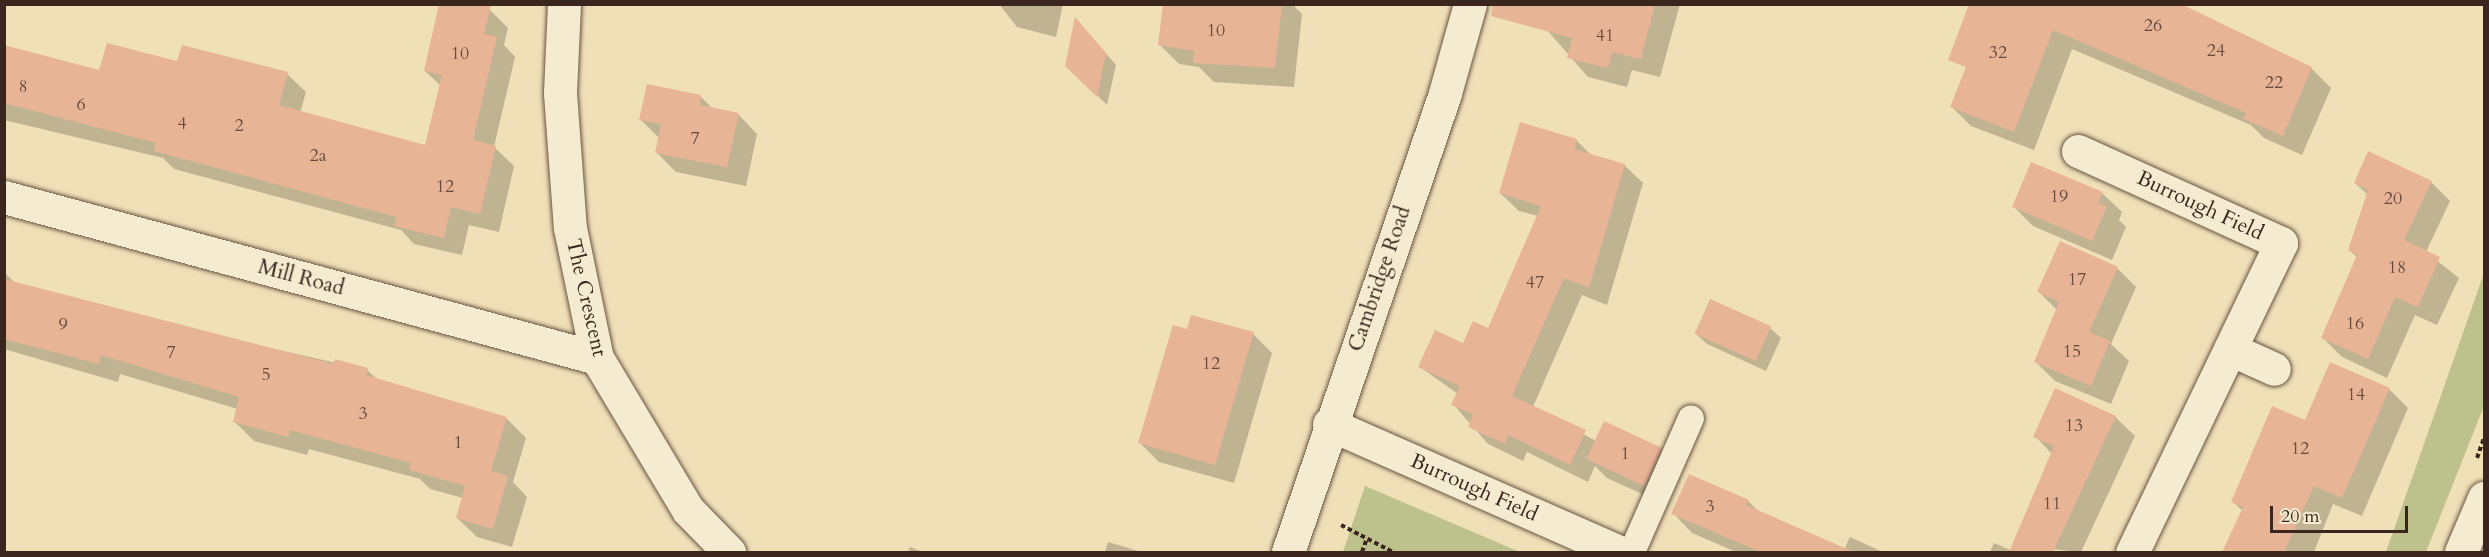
<!DOCTYPE html>
<style>
body{margin:0}
#map{position:relative;width:2489px;height:557px;overflow:hidden;background:#f0e0b7;font-family:Cardo,serif}
div>[style]{position:absolute}
.green>*{inset:0;background:#bdc18c}
.shadow>*{inset:0;background:#0003}
.building>*{inset:0;background:#e8b496;transform-origin:0 0}
.path>*{height:4px;margin-top:-2px;transform-origin:0;background:repeating-linear-gradient(90deg,#3a261e 0 4.5px,transparent 0 7.5px)}
.roads{filter:drop-shadow(0 0 2px #685444) drop-shadow(0 0 2px #685444)}
.service>*{height:26px;margin:-13px;padding:0 13px;transform-origin:13px;border-radius:13px;background:#f5ebd0}
.minor>*{height:33px;margin:-16.5px;padding:0 16.5px;transform-origin:16.5px;border-radius:16.5px;background:#f5ebd0}
.tertiary>*{height:33px;margin:-16.5px;padding:0 16.5px;transform-origin:16.5px;border-radius:16.5px;background:#f5ebd0}
.secondary>*{height:33px;margin:-16.5px;padding:0 16.5px;transform-origin:16.5px;border-radius:16.5px;background:#f5ebd0}
span{translate:-50% -50%;white-space:nowrap;text-align:center;line-height:1.15;-webkit-text-stroke:4.5px #f5ebd0;paint-order:stroke}
.number-label{font-size:18px;color:#664a3c}
.number-label span{-webkit-text-stroke-width:0}
.street-label{font-size:21px;color:#3a261e}
.frame{position:absolute;inset:0;border:6px solid #3a261e;pointer-events:none}
.scale{position:absolute;left:2270px;top:506px;width:138px;height:27px;box-sizing:border-box;border:3px solid #3a261e;border-top:0;padding-left:8px;font-size:18px;line-height:21px;white-space:nowrap;color:#3a261e;-webkit-text-stroke:4px #f5ebd0;paint-order:stroke}
</style>
<div id="map">
<div class="green">
<div style="clip-path:polygon(2484px 273px,2484px 406px,2426px 552px,2386px 552px)"></div>
<div style="clip-path:polygon(1365px 486px,1520px 552px,1343px 552px)"></div>
</div>
<div class="shadow">
<div style="clip-path:polygon(999px 4px,1063px 4px,1056px 37px,1017px 27px)"></div>
<div style="clip-path:polygon(1164px 4px,1292px 4px,1302px 14px,1294px 87px,1214px 82px,1199px 67px,1179px 64px,1160px 45px)"></div>
<div style="clip-path:polygon(1555px 4px,1680px 4px,1660px 77px,1632px 70px,1627px 87px,1588px 77px,1548px 31px)"></div>
<div style="clip-path:polygon(1995px 4px,2311px 68px,2331px 88px,2302px 155px,2264px 138px,2251px 125px,2072px 49px,2034px 150px,1971px 126px,1952px 107px)"></div>
<div style="clip-path:polygon(489px 9px,508px 28px,504px 45px,515px 57px,494px 147px,514px 166px,499px 232px,469px 225px,462px 255px,414px 244px,401px 230px,174px 169px,163px 158px,4px 120px,4px 46px,100px 72px,178px 62px,287px 74px,306px 92px,300px 113px,426px 147px,441px 86px,425px 71px)"></div>
<div style="clip-path:polygon(1085px 30px,1116px 65px,1107px 105px,1067px 66px)"></div>
<div style="clip-path:polygon(701px 97px,713px 109px,738px 114px,757px 134px,746px 186px,676px 172px,656px 152px,659px 138px,641px 120px)"></div>
<div style="clip-path:polygon(1576px 140px,1592px 156px,1624px 165px,1643px 183px,1607px 305px,1582px 295px,1533px 407px,1596px 441px,1661px 449px,1680px 468px,1664px 504px,1607px 478px,1595px 466px,1588px 482px,1527px 452px,1523px 461px,1488px 444px,1453px 404px,1458px 394px,1420px 367px,1489px 330px,1538px 216px,1519px 211px,1500px 193px)"></div>
<div style="clip-path:polygon(2431px 182px,2450px 201px,2426px 252px,2459px 278px,2437px 325px,2415px 315px,2387px 378px,2342px 357px,2323px 338px,2358px 258px,2349px 250px,2368px 195px,2355px 183px)"></div>
<div style="clip-path:polygon(2102px 193px,2122px 212px,2119px 220px,2126px 227px,2112px 260px,2033px 226px,2014px 207px)"></div>
<div style="clip-path:polygon(2117px 268px,2136px 287px,2111px 344px,2129px 361px,2111px 404px,2055px 381px,2036px 362px,2057px 310px,2039px 292px)"></div>
<div style="clip-path:polygon(4px 272px,16px 284px,143px 319px,367px 370px,378px 380px,506px 418px,526px 438px,513px 482px,527px 497px,512px 547px,477px 537px,457px 518px,463px 498px,430px 489px,420px 479px,309px 449px,307px 455px,254px 441px,235px 422px,238px 409px,120px 374px,118px 382px,4px 349px)"></div>
<div style="clip-path:polygon(1770px 328px,1781px 338px,1766px 371px,1707px 344px,1696px 334px)"></div>
<div style="clip-path:polygon(1253px 334px,1272px 353px,1234px 483px,1159px 462px,1139px 442px)"></div>
<div style="clip-path:polygon(2389px 389px,2408px 408px,2362px 516px,2333px 504px,2314px 552px,2224px 552px,2243px 511px,2233px 502px,2306px 422px)"></div>
<div style="clip-path:polygon(2115px 417px,2135px 436px,2081px 552px,2040px 548px,2052px 454px,2035px 436px)"></div>
<div style="clip-path:polygon(1748px 501px,1759px 512px,1821px 539px,1834px 552px,1736px 552px,1692px 533px,1673px 513px)"></div>
<div style="clip-path:polygon(1850px 537px,1883px 552px,1843px 552px)"></div>
<div style="clip-path:polygon(1108px 542px,1142px 552px,1105px 552px)"></div>
<div style="clip-path:polygon(1994px 543px,2015px 552px,1990px 552px)"></div>
<div style="clip-path:polygon(910px 547px,923px 552px,908px 552px)"></div>
</div>
<div class="building">
<div style="clip-path:polygon(439px 4px,491px 4px,484px 34px,497px 37px,473px 140px,496px 146px,480px 214px,451px 207px,444px 238px,394px 226px,396px 217px,154px 151px,156px 143px,4px 103px,4px 45px,99px 70px,107px 43px,177px 61px,182px 45px,288px 72px,279px 105px,425px 145px,442px 75px,424px 71px)"></div>
<div style="clip-path:polygon(1163px 4px,1282px 4px,1275px 68px,1193px 63px,1194px 51px,1158px 45px)"></div>
<div style="clip-path:polygon(1493px 4px,1655px 4px,1641px 59px,1612px 52px,1608px 68px,1567px 58px,1572px 38px,1491px 16px)"></div>
<div style="clip-path:polygon(1969px 4px,2181px 4px,2312px 67px,2283px 136px,2243px 119px,2246px 113px,2053px 30px,2014px 132px,1950px 107px,1966px 67px,1948px 60px)"></div>
<div style="clip-path:polygon(1075px 17px,1106px 53px,1097px 97px,1065px 66px)"></div>
<div style="clip-path:polygon(647px 84px,701px 95px,700px 105px,739px 113px,727px 167px,655px 153px,661px 124px,639px 120px)"></div>
<div style="clip-path:polygon(1520px 122px,1577px 139px,1574px 149px,1625px 164px,1589px 288px,1564px 278px,1512px 396px,1586px 430px,1570px 465px,1508px 435px,1505px 444px,1468px 427px,1473px 414px,1451px 405px,1460px 386px,1418px 367px,1435px 330px,1463px 343px,1473px 321px,1488px 328px,1541px 206px,1499px 193px)"></div>
<div style="clip-path:polygon(2368px 151px,2432px 181px,2404px 240px,2440px 257px,2418px 307px,2395px 297px,2368px 359px,2321px 338px,2357px 255px,2348px 250px,2368px 190px,2354px 183px)"></div>
<div style="clip-path:polygon(2031px 162px,2103px 192px,2098px 203px,2107px 207px,2092px 241px,2012px 207px)"></div>
<div style="clip-path:polygon(2060px 241px,2118px 267px,2089px 332px,2110px 341px,2091px 386px,2034px 362px,2059px 302px,2037px 292px)"></div>
<div style="clip-path:polygon(4px 279px,333px 364px,335px 359px,368px 368px,366px 375px,507px 417px,491px 471px,508px 476px,493px 529px,456px 518px,465px 486px,409px 470px,411px 463px,290px 430px,288px 437px,233px 422px,239px 397px,101px 355px,99px 364px,4px 339px)"></div>
<div style="left:1710px;top:299px;width:67px;height:38px;rotate:24deg"></div>
<div style="clip-path:polygon(1191px 315px,1254px 332px,1215px 465px,1138px 443px,1173px 325px,1187px 329px)"></div>
<div style="clip-path:polygon(2330px 362px,2390px 388px,2342px 498px,2314px 486px,2284px 552px,2222px 552px,2243px 507px,2231px 502px,2272px 406px,2305px 420px)"></div>
<div style="clip-path:polygon(2055px 388px,2116px 416px,2053px 552px,2009px 552px,2054px 446px,2033px 437px)"></div>
<div style="left:1604px;top:421px;width:64px;height:42px;rotate:25deg"></div>
<div style="clip-path:polygon(1689px 474px,1749px 500px,1746px 505px,1854px 552px,1761px 552px,1671px 514px)"></div>
</div>
<div class="path">
<div style="left:2477px;top:458px;width:21px;rotate:-71deg"></div>
<div style="left:1341px;top:525px;width:59px;rotate:27.4deg"></div>
<div style="left:1362px;top:552px;width:15px;rotate:-70deg"></div>
</div>
<div class="roads">
<div class="service">
<div style="left:1632px;top:552px;width:146px;rotate:-66.2deg"></div>
</div>
<div class="minor">
<div style="left:564px;top:4px;width:89px;rotate:92.6deg"></div>
<div style="left:560px;top:93px;width:135px;rotate:85.8deg"></div>
<div style="left:570px;top:228px;width:133px;rotate:78.3deg"></div>
<div style="left:597px;top:358px;width:177px;rotate:59.1deg"></div>
<div style="left:688px;top:510px;width:59px;rotate:45.7deg"></div>
<div style="left:2078px;top:151px;width:223px;rotate:24.4deg"></div>
<div style="left:2281px;top:243px;width:343px;rotate:115.7deg"></div>
<div style="left:4px;top:197px;width:614px;rotate:15.19deg"></div>
<div style="left:2230px;top:349px;width:48px;rotate:24.4deg"></div>
<div style="left:1329px;top:424px;width:317px;rotate:23.8deg"></div>
</div>
<div class="tertiary">
<div style="left:1288px;top:552px;width:485px;rotate:-71.1deg"></div>
<div style="left:1445px;top:93px;width:92px;rotate:-74.3deg"></div>
</div>
<div class="secondary">
<div style="left:2461px;top:552px;width:59px;rotate:-66.9deg"></div>
</div>
</div>
<div class="number-label">
<span style="left:2153px;top:26px">26</span>
<span style="left:1216px;top:31px">10</span>
<span style="left:1605px;top:36px">41</span>
<span style="left:2216px;top:51px">24</span>
<span style="left:1998px;top:53px">32</span>
<span style="left:460px;top:54px">10</span>
<span style="left:2274px;top:83px">22</span>
<span style="left:23px;top:87px">8</span>
<span style="left:81px;top:105px">6</span>
<span style="left:182px;top:124px">4</span>
<span style="left:239px;top:126px">2</span>
<span style="left:695px;top:139px">7</span>
<span style="left:318px;top:156px">2a</span>
<span style="left:445px;top:187px">12</span>
<span style="left:2059px;top:197px">19</span>
<span style="left:2393px;top:199px">20</span>
<span style="left:2397px;top:268px">18</span>
<span style="left:2077px;top:280px">17</span>
<span style="left:1535px;top:283px">47</span>
<span style="left:2355px;top:324px">16</span>
<span style="left:63px;top:325px">9</span>
<span style="left:2072px;top:352px">15</span>
<span style="left:171px;top:353px">7</span>
<span style="left:1211px;top:364px">12</span>
<span style="left:266px;top:375px">5</span>
<span style="left:2356px;top:395px">14</span>
<span style="left:363px;top:414px">3</span>
<span style="left:2074px;top:426px">13</span>
<span style="left:458px;top:443px">1</span>
<span style="left:2300px;top:449px">12</span>
<span style="left:1625px;top:454px">1</span>
<span style="left:2052px;top:504px">11</span>
<span style="left:1710px;top:507px">3</span>
</div>
<div class="street-label">
<span style="left:2200px;top:206px;rotate:25deg">Burrough Field</span>
<span style="left:301px;top:278px;rotate:15deg">Mill Road</span>
<span style="left:1380px;top:279px;rotate:-71deg">Cambridge Road</span>
<span style="left:586px;top:298px;rotate:77deg">The Crescent</span>
<span style="left:1474px;top:488px;rotate:24deg">Burrough Field</span>
</div>
<div class="frame"></div>
<div class="scale">20 m</div>
</div>
